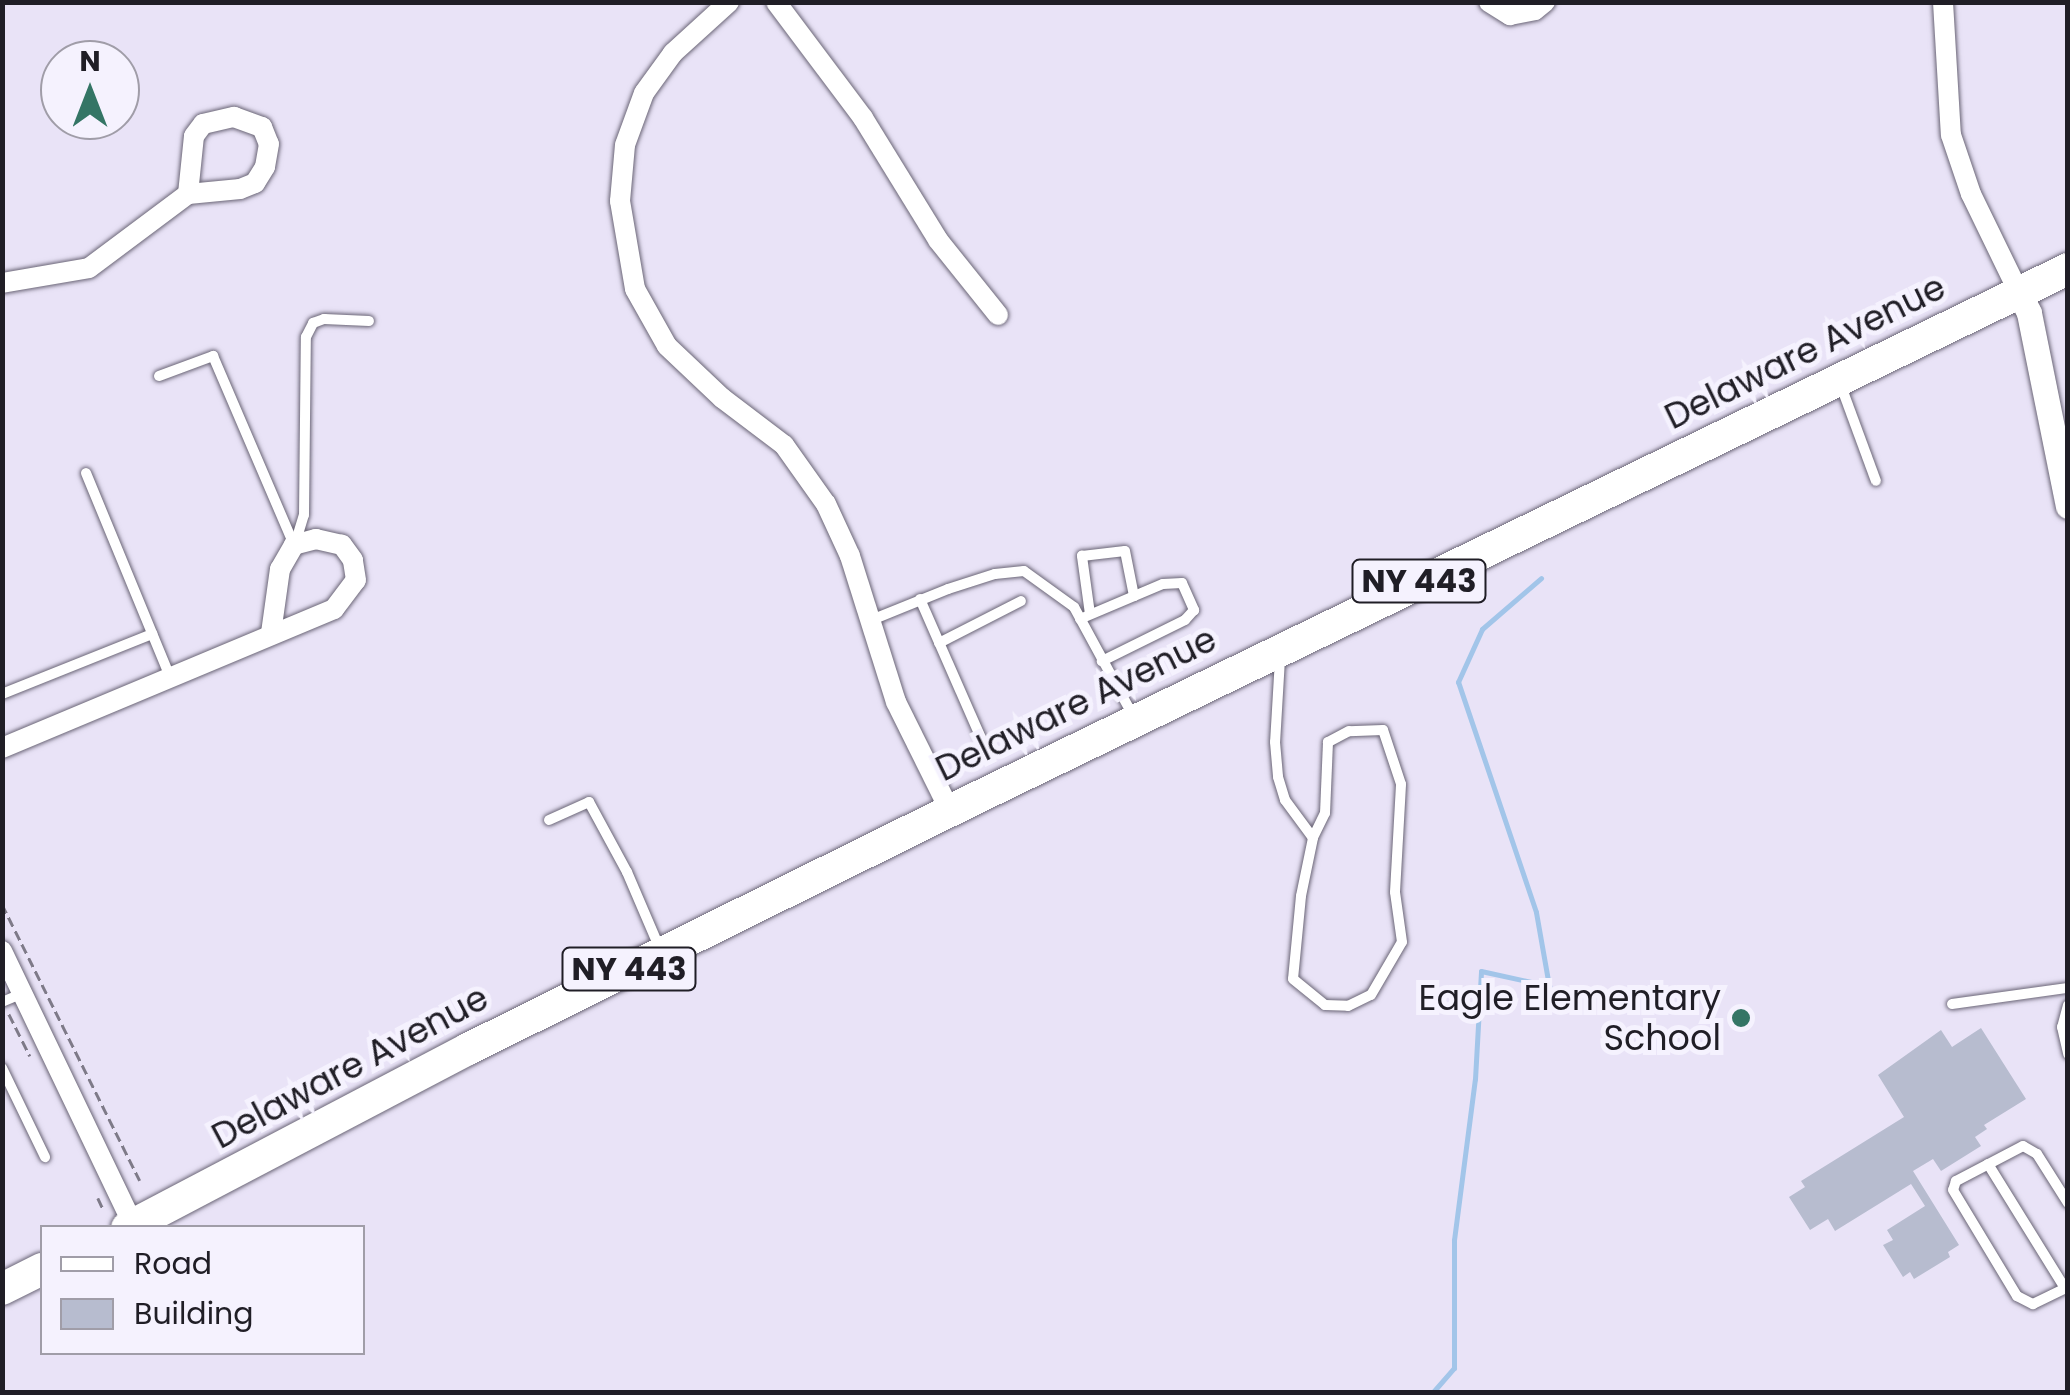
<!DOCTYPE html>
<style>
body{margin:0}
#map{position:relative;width:2070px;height:1395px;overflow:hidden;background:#e9e3f7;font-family:Poppins,sans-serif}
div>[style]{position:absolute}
.stream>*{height:5px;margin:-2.5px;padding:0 2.5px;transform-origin:2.5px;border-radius:2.5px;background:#a2c5e9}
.building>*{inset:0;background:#b7bccf}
.path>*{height:2.5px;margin-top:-1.25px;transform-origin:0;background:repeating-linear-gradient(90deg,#7e7a88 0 10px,transparent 0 15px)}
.roads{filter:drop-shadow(0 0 2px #6a6576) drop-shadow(0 0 2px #6a6576)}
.service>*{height:10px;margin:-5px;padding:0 5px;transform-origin:5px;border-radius:5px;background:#fff}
.minor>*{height:20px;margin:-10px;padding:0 10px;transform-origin:10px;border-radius:10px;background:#fff}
.tertiary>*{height:25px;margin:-12.5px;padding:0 12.5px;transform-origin:12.5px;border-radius:12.5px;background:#fff}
.primary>*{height:32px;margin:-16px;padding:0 16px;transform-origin:16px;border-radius:16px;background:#fff}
.dots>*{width:28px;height:28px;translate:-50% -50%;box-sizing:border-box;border:5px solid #f5f2fe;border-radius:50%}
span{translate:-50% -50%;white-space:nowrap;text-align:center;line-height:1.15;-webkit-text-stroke:10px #f5f2fe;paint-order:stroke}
.shield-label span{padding:2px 8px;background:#f5f2fe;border:2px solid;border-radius:8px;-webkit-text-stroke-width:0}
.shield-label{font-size:32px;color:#201e26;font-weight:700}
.street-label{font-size:35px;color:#201e26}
.poi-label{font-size:35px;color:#201e26}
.right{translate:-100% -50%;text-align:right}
.frame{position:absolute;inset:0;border:5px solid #201e26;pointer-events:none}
.legend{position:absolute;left:40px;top:1225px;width:325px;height:130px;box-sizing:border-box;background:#f5f2fe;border:2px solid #a09da8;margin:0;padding:12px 18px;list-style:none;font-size:30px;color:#201e26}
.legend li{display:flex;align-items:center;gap:20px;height:50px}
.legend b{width:50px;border:2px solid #a09da8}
.north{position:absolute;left:40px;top:40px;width:100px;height:100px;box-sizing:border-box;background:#f5f2fe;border:2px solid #a09da8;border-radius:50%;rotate:0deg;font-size:28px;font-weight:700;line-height:40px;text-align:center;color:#201e26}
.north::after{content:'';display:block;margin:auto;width:35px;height:45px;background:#347565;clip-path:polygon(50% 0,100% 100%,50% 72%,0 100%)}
</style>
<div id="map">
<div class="stream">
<div style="left:1433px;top:1392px;width:32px;rotate:-49deg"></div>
<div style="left:1454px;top:1368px;width:128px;rotate:-90deg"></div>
<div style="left:1454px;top:1240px;width:162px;rotate:-82.6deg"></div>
<div style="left:1475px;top:1079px;width:108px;rotate:-86.8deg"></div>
<div style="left:1481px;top:971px;width:70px;rotate:12.4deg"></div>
<div style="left:1549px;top:986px;width:75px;rotate:-100deg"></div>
<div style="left:1536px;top:912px;width:243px;rotate:-108.7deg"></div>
<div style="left:1458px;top:682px;width:58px;rotate:-65.6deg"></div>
<div style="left:1482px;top:629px;width:78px;rotate:-40.8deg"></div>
</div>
<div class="building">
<div style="clip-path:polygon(1981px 1028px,2026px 1099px,1984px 1125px,1987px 1129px,1975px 1137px,1981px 1146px,1941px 1171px,1933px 1159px,1913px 1171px,1959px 1245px,1948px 1252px,1950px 1257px,1914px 1279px,1910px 1272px,1903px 1277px,1883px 1245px,1893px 1240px,1887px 1230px,1925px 1206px,1911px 1184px,1835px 1231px,1828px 1219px,1810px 1230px,1789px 1197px,1805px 1187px,1801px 1181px,1904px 1117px,1878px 1075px,1941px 1030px,1952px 1047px)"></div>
</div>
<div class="path">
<div style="left:2px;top:904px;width:309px;rotate:63.5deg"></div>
<div style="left:9px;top:1014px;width:47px;rotate:63.4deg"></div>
<div style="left:98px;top:1198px;width:14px;rotate:65deg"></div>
</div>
<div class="roads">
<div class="service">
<div style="left:159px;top:376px;width:58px;rotate:-20.3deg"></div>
<div style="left:213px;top:356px;width:206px;rotate:66.8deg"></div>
<div style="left:1841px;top:386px;width:101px;rotate:69.8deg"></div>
<div style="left:86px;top:473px;width:223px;rotate:67.6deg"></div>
<div style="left:295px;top:544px;width:30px;rotate:-73deg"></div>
<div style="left:304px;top:515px;width:178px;rotate:-89.4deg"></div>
<div style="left:306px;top:337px;width:16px;rotate:-63deg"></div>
<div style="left:313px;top:323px;width:12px;rotate:-20deg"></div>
<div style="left:324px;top:319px;width:45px;rotate:2.5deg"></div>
<div style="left:920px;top:599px;width:152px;rotate:66.3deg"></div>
<div style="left:1090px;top:614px;width:59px;rotate:-97.9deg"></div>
<div style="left:1082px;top:556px;width:43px;rotate:-6.6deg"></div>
<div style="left:1125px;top:551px;width:46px;rotate:78.7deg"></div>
<div style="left:1080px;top:619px;width:90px;rotate:-22.9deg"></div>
<div style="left:1163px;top:584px;width:19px;rotate:-3deg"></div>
<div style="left:1182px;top:583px;width:30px;rotate:66deg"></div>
<div style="left:1194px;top:610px;width:13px;rotate:132deg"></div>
<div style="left:1185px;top:620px;width:93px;rotate:153.7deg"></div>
<div style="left:869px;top:621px;width:85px;rotate:-22.1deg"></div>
<div style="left:948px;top:589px;width:49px;rotate:-17.7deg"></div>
<div style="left:995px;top:574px;width:29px;rotate:-6deg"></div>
<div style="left:1024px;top:571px;width:62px;rotate:35.8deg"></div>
<div style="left:1074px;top:607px;width:122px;rotate:61.5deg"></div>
<div style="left:939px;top:643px;width:92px;rotate:-27.1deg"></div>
<div style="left:1280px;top:659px;width:83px;rotate:93.4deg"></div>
<div style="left:1275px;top:742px;width:35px;rotate:85deg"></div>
<div style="left:1278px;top:777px;width:24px;rotate:73deg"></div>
<div style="left:1285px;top:800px;width:47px;rotate:53.6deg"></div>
<div style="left:1313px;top:838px;width:59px;rotate:101.7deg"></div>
<div style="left:1301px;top:896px;width:83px;rotate:95.5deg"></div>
<div style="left:1293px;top:979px;width:41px;rotate:39.1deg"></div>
<div style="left:1325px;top:1005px;width:23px;rotate:2deg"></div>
<div style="left:1348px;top:1006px;width:25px;rotate:-26deg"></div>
<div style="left:1371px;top:995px;width:61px;rotate:-59.7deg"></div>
<div style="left:1402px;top:942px;width:50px;rotate:-98deg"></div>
<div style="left:1395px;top:892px;width:108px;rotate:-86.8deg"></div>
<div style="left:1401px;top:784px;width:57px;rotate:-108.4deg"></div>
<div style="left:1383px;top:730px;width:34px;rotate:178deg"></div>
<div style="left:1349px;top:731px;width:24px;rotate:152deg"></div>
<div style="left:1328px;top:742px;width:71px;rotate:92.4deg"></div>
<div style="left:1325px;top:813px;width:28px;rotate:116deg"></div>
<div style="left:2px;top:694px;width:162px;rotate:-21.8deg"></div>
<div style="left:549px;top:820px;width:44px;rotate:-24.2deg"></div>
<div style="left:589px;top:802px;width:80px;rotate:61.5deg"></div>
<div style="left:627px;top:872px;width:84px;rotate:66.8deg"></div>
<div style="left:2px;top:1002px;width:23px;rotate:-23deg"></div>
<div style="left:1952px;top:1004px;width:117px;rotate:-7.9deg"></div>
<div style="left:2068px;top:1005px;width:23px;rotate:105deg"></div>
<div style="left:2062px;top:1027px;width:28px;rotate:77deg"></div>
<div style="left:2px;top:1068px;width:99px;rotate:64.2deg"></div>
<div style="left:1988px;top:1164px;width:146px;rotate:58.2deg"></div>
<div style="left:2068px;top:1203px;width:58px;rotate:-122.3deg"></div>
<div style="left:2037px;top:1154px;width:16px;rotate:-150deg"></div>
<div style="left:2023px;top:1146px;width:76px;rotate:152.4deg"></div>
<div style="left:1956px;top:1181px;width:9px;rotate:108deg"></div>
<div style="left:1953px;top:1190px;width:124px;rotate:58.9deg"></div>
<div style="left:2017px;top:1296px;width:18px;rotate:27deg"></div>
<div style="left:2033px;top:1304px;width:39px;rotate:-26deg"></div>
</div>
<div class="minor">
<div style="left:729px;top:2px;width:76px;rotate:137.7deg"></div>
<div style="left:673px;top:53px;width:49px;rotate:125.9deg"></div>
<div style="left:644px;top:93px;width:55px;rotate:110.1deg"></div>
<div style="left:625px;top:145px;width:56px;rotate:95.1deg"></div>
<div style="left:620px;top:201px;width:89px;rotate:80.3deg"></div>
<div style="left:635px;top:289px;width:65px;rotate:60.7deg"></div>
<div style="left:667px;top:346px;width:76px;rotate:43.4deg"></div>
<div style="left:722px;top:398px;width:78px;rotate:37.2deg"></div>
<div style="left:784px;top:445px;width:72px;rotate:54.6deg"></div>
<div style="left:826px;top:504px;width:57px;rotate:65.2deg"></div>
<div style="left:850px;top:556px;width:153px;rotate:72.5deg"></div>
<div style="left:896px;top:702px;width:122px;rotate:63.6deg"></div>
<div style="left:776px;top:2px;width:145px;rotate:53.1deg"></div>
<div style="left:863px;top:118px;width:143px;rotate:58.4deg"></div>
<div style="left:938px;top:240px;width:96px;rotate:51.3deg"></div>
<div style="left:1489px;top:2px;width:25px;rotate:32deg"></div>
<div style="left:1510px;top:15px;width:25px;rotate:-11deg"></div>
<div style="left:1535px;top:10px;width:13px;rotate:-39deg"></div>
<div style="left:1943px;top:2px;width:133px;rotate:86.6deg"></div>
<div style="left:1951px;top:135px;width:62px;rotate:71.3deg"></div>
<div style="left:1971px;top:194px;width:110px;rotate:64.1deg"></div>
<div style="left:234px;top:117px;width:30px;rotate:20deg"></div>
<div style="left:262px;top:127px;width:18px;rotate:68deg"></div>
<div style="left:269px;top:144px;width:23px;rotate:100deg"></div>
<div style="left:265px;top:167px;width:19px;rotate:122deg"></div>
<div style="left:255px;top:183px;width:16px;rotate:158deg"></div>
<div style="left:240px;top:189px;width:52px;rotate:174.5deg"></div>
<div style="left:188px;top:194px;width:58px;rotate:-84.1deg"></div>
<div style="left:194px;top:136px;width:15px;rotate:-53deg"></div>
<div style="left:203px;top:124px;width:32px;rotate:-13deg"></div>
<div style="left:2px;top:283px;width:88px;rotate:-9.8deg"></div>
<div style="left:89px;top:268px;width:124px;rotate:-36.8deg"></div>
<div style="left:2px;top:748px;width:360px;rotate:-22.7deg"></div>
<div style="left:334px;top:609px;width:36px;rotate:-53deg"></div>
<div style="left:356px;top:580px;width:20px;rotate:-99deg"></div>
<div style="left:353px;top:560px;width:19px;rotate:-126deg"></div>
<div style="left:342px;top:545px;width:27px;rotate:-167deg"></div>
<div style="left:316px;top:539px;width:23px;rotate:165deg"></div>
<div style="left:294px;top:545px;width:28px;rotate:120deg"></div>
<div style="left:280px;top:569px;width:65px;rotate:98deg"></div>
<div style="left:2px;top:951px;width:304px;rotate:64.4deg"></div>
</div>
<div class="tertiary">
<div style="left:2019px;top:293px;width:22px;rotate:63deg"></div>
<div style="left:2029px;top:313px;width:197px;rotate:78.6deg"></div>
</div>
<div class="primary">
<div style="left:127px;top:1228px;width:385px;rotate:-27.7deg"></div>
<div style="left:468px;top:1049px;width:560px;rotate:-26.29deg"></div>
<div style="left:970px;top:801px;width:1220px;rotate:-25.85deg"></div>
<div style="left:2px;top:1289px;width:45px;rotate:-26.6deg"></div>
</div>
</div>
<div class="dots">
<div style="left:1741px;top:1018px;background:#347565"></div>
</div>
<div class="shield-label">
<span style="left:1419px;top:581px">NY 443</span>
<span style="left:629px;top:969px">NY 443</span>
</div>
<div class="street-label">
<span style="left:1805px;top:352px;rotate:-26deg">Delaware Avenue</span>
<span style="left:1076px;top:704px;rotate:-26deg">Delaware Avenue</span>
<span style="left:350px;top:1067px;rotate:-28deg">Delaware Avenue</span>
</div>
<div class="poi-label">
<span class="right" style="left:1721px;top:1018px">Eagle Elementary<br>School</span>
</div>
<div class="frame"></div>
<ul class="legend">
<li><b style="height:12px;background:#fff"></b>Road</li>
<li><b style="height:28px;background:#b7bccf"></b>Building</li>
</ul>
<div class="north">N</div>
</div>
